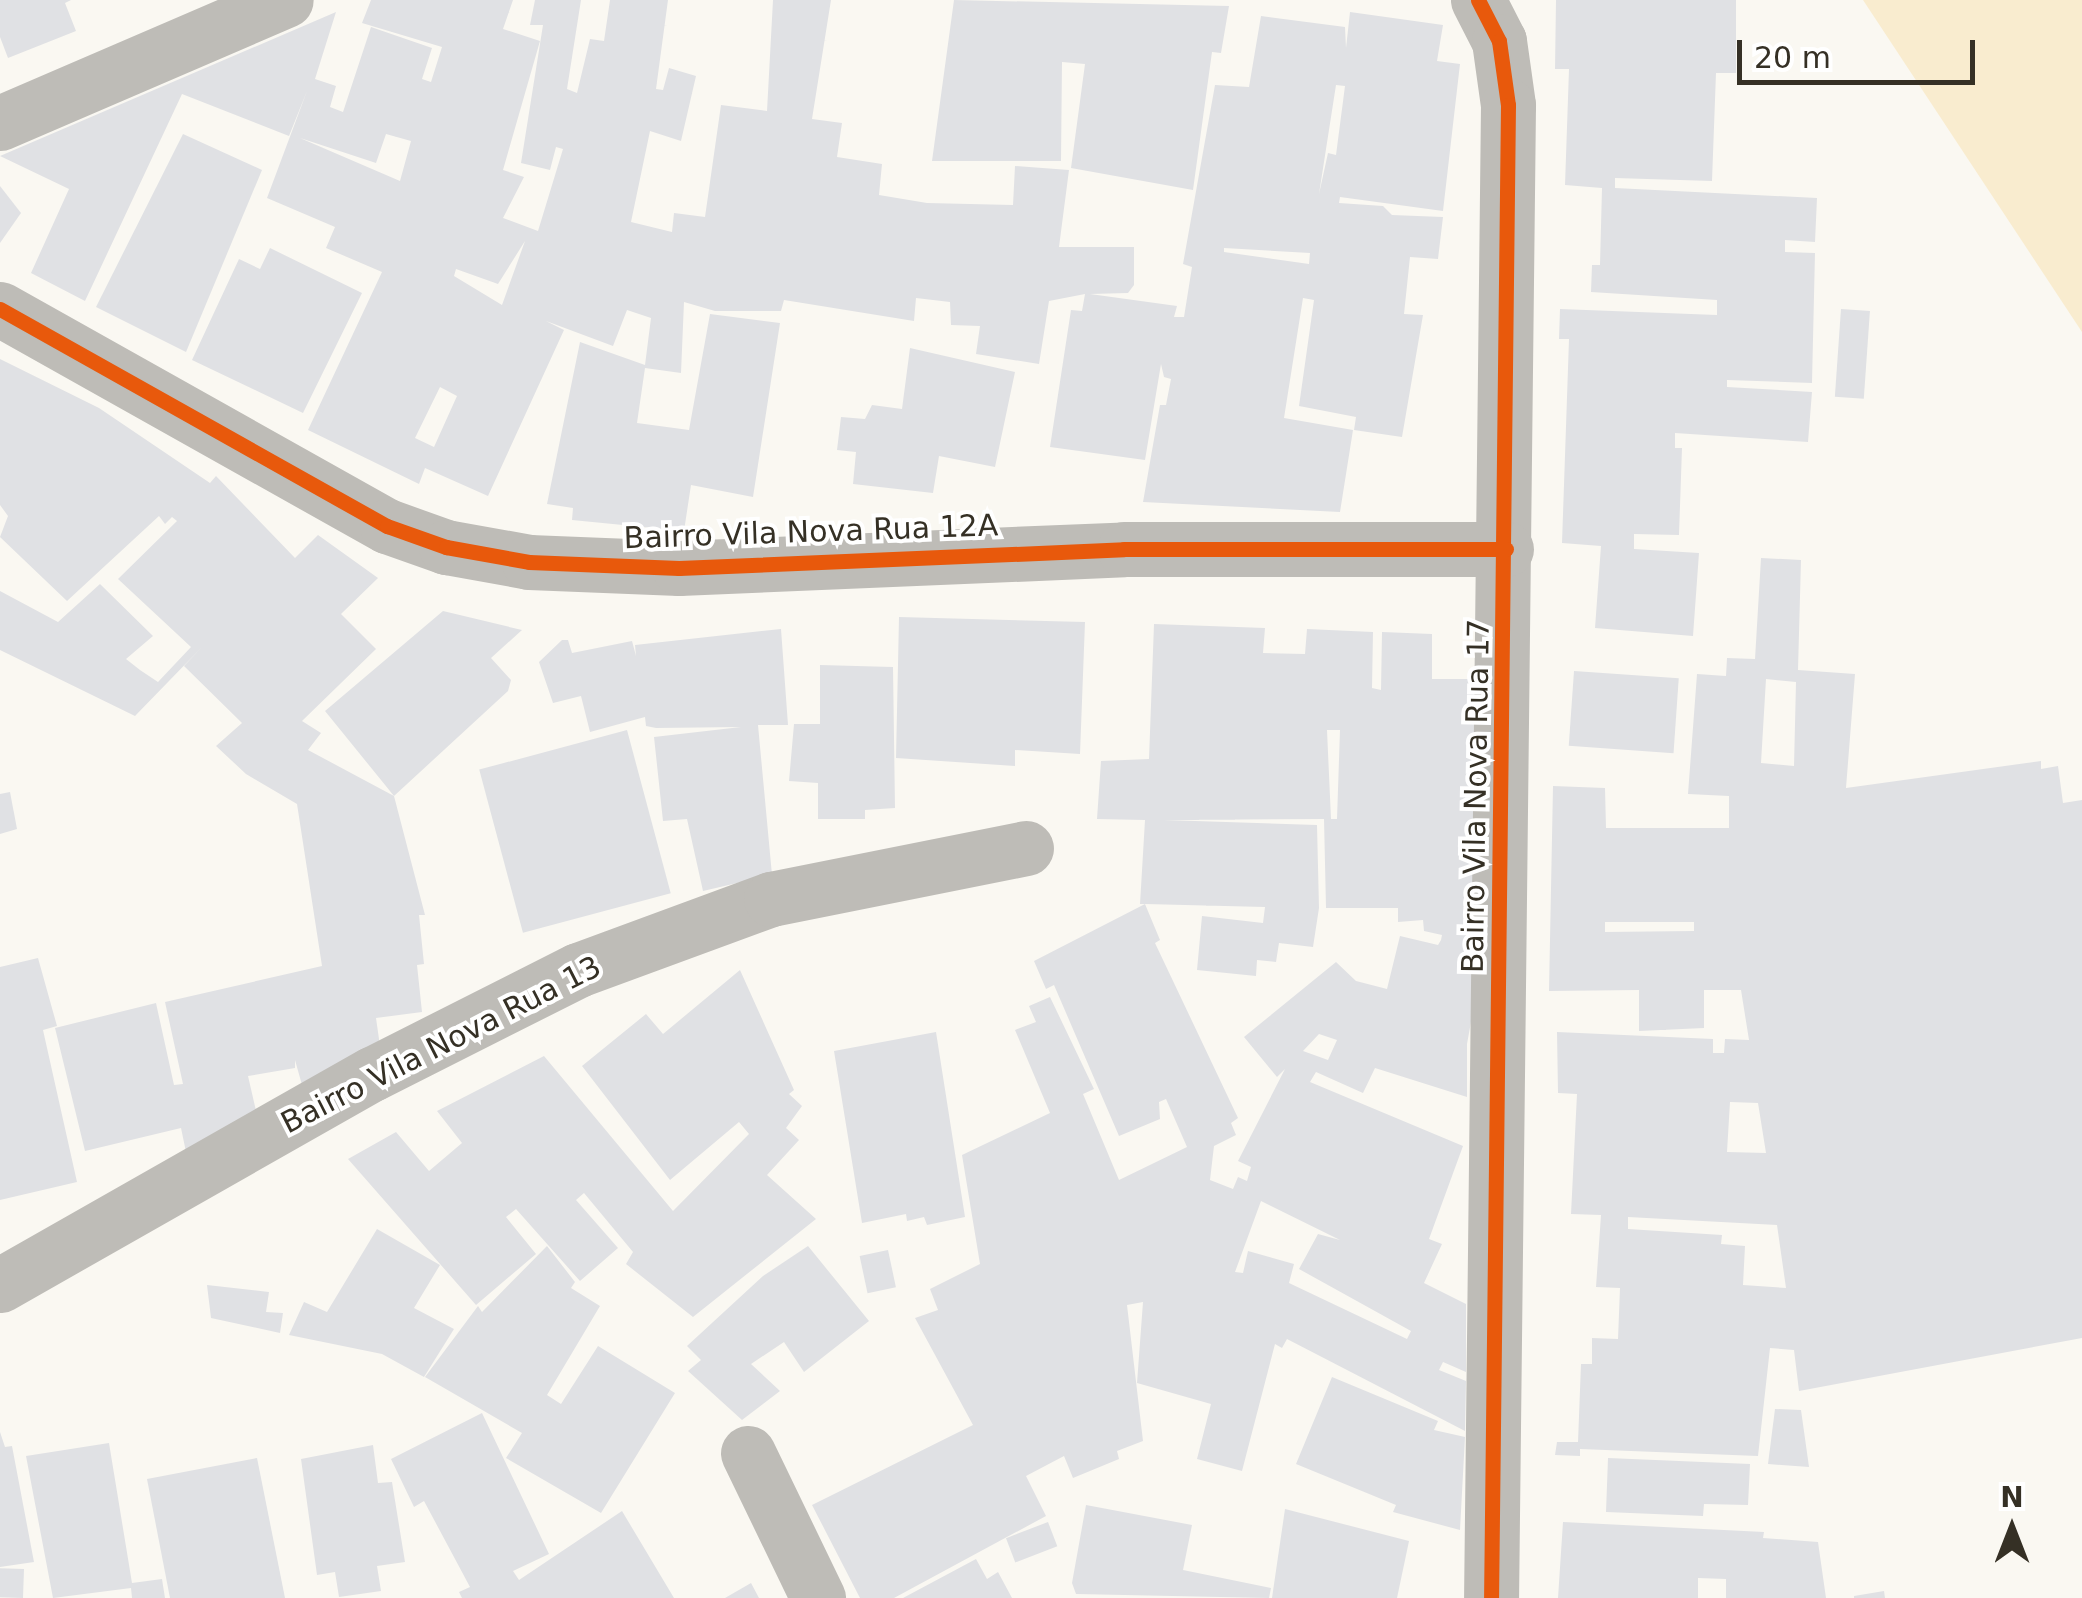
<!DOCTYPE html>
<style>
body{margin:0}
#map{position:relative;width:2082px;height:1598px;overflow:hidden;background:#faf8f2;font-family:"DejaVu Sans",sans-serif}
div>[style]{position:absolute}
.green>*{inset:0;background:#f9eccf}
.building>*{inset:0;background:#e0e1e4;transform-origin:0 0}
.minor>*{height:55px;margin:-27.5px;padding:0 27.5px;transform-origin:27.5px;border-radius:27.5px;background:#bebcb7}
.cycleway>*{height:15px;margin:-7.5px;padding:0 7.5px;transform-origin:7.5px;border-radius:7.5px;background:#e8590c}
span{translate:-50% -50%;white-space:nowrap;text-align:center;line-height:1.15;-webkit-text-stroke:8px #fff;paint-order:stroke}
.street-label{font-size:30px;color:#353025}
.north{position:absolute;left:1962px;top:1478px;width:100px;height:100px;-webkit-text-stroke:8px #fff;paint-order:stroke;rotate:0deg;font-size:28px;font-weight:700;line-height:40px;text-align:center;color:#353025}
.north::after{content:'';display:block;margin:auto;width:35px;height:45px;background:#353025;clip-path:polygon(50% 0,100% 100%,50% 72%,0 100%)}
.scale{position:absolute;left:1737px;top:40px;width:238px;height:45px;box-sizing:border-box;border:5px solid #353025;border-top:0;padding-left:12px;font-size:30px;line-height:35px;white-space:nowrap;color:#353025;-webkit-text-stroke:8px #fff;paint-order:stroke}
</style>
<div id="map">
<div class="green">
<div style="clip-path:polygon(1863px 0,2082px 0,2082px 332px)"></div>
</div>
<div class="building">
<div style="clip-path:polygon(0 0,71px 0,65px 3px,76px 31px,8px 58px,0 37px)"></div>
<div style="clip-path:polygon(evenodd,371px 0,513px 0,503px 29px,540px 41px,503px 170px,524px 177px,503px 218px,538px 231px,563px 149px,556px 147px,550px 170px,521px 163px,543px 25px,530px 25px,535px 0,581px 0,567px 89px,577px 93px,590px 39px,604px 41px,610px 0,668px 0,656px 89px,663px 90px,669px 68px,696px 76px,681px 141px,650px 131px,631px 222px,672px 232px,674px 213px,705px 217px,721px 105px,767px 111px,773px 0,831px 0,812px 119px,842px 123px,837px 157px,882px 164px,879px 195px,927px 203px,1013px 205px,1015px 166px,1069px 170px,1059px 247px,1134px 247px,1134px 285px,1128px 293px,1090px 294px,1177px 306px,1174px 317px,1184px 317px,1192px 267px,1183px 264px,1215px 85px,1249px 87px,1261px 16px,1345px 27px,1346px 48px,1350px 12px,1443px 25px,1437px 61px,1460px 64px,1443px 211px,1340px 197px,1339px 203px,1383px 206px,1392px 215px,1443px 217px,1438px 259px,1410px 257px,1404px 314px,1423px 315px,1402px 437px,1354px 430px,1356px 417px,1299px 406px,1314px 300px,1303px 298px,1284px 418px,1353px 430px,1340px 512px,1143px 502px,1160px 405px,1166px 405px,1171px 379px,1164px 377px,1161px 364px,1145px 460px,1050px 447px,1071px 310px,1082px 311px,1085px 294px,1049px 301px,1039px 364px,976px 354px,980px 326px,951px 325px,950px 302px,916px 298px,914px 321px,784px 300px,781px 311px,715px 311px,684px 302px,681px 373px,645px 368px,637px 423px,689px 430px,710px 314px,780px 323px,753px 497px,691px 485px,684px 531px,572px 520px,573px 508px,547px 504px,580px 342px,645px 365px,651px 318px,627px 310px,613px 346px,546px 321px,564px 330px,488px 496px,425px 468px,419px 484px,308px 430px,382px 272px,326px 248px,335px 227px,267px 198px,307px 91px,289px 136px,182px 94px,85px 301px,31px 273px,69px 189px,0 156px,336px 12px,315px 79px,336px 86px,330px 107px,343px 112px,371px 27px,432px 48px,422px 79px,431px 82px,442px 47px,362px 23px,371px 0,1336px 85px,1345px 86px,1336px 155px,1328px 153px,1319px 194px,1336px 85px,371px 0,386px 134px,411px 141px,400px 181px,300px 138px,376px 163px,386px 134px,371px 0,525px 241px,502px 305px,454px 276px,456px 269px,498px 284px,525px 241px,371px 0,1224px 248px,1310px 253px,1309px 264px,1224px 252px,1224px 248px,371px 0,440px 387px,457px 396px,434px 447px,415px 438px,440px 387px)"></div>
<div style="clip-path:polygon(954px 0,1229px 6px,1221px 53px,1212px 52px,1193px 190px,1071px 168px,1085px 64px,1062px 62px,1061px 161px,932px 161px)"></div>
<div style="clip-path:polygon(1556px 0,1736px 0,1736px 73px,1716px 73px,1712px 181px,1615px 178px,1615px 188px,1817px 198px,1815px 242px,1785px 240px,1785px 252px,1815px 253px,1812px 383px,1727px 380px,1727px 387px,1812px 392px,1808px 442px,1675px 433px,1675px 448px,1682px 448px,1679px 535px,1634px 534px,1634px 549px,1699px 553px,1693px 636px,1595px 628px,1601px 546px,1562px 543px,1569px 339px,1559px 339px,1560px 309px,1717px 315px,1717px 300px,1591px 292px,1592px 265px,1600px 265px,1602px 188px,1565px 185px,1569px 69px,1555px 69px)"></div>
<div style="clip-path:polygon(183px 134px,262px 170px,186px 352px,96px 307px)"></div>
<div style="clip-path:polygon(0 186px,21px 213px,0 243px)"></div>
<div style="clip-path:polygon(270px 248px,362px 293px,303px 413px,192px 360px,239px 259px,260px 269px)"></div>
<div style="left:1841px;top:309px;width:29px;height:88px;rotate:4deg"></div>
<div style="clip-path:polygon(910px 348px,1015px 372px,995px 467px,939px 456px,933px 493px,853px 484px,856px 452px,837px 450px,841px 417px,865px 419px,872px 405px,902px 409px)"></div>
<div style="clip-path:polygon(0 359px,99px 408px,210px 483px,216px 476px,295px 558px,318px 535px,378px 578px,341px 614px,376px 649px,302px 721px,321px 733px,308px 750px,394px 796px,425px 915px,419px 915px,424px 964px,417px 965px,422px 1012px,376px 1018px,381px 1053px,302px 1085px,295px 1060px,295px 1068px,248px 1076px,257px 1115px,186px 1152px,181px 1128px,85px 1151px,55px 1028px,156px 1003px,174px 1085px,183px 1084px,165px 1002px,322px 966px,297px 804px,246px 774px,216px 746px,242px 723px,184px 666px,202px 647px,135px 716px,0 650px,0 591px,58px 622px,100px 584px,153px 636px,126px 659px,140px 670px,158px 682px,191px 647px,118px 579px,177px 521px,172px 517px,165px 524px,159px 516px,67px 601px,0 537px,8px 516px,0 505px)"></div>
<div style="clip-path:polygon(evenodd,1761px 558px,1801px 560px,1798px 670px,1855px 674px,1846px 788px,2041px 761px,2041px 769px,2058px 766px,2063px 803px,2082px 800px,2082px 1338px,1799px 1391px,1794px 1350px,1770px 1348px,1758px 1456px,1580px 1449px,1580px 1456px,1555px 1455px,1557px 1442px,1578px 1442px,1581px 1364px,1592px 1364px,1592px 1338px,1618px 1339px,1620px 1288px,1596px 1287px,1601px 1215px,1571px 1214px,1577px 1094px,1558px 1093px,1557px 1032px,1713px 1039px,1713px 1053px,1724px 1053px,1725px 1039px,1749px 1040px,1741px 990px,1704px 990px,1704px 1028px,1639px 1031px,1639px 990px,1549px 991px,1553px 786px,1605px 788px,1606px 828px,1729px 828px,1729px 796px,1688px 794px,1697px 674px,1726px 676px,1727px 658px,1755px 659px,1761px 558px,1766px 679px,1796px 682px,1794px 766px,1761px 763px,1766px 679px,1761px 558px,1605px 922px,1694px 922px,1694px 931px,1605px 932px,1605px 922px,1761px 558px,1730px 1102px,1758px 1103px,1766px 1153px,1727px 1152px,1730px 1102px,1761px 558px,1628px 1217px,1777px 1225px,1786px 1288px,1743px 1285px,1745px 1246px,1721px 1244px,1722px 1235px,1628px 1229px,1628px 1217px)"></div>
<div style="clip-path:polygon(443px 611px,522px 630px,491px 658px,511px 680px,508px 691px,394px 796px,325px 711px)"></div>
<div style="clip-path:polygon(899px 617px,1085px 622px,1080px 754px,1015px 750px,1015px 766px,896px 758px)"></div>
<div style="clip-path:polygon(evenodd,1154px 624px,1265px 628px,1263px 653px,1305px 654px,1307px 629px,1373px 632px,1372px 688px,1381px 690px,1382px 632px,1432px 634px,1432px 679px,1474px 679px,1474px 821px,1484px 950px,1467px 1044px,1467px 1097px,1375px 1068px,1363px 1093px,1316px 1072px,1310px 1082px,1463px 1146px,1429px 1239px,1442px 1244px,1424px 1283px,1466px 1304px,1466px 1372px,1443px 1362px,1439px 1370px,1466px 1381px,1465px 1431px,1287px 1339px,1282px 1348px,1275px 1344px,1242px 1471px,1197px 1459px,1211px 1404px,1137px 1383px,1143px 1302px,1127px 1305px,1143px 1441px,1117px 1451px,1119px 1459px,1073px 1478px,1064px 1456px,1026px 1476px,1046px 1516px,894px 1598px,860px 1598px,812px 1505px,973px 1425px,915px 1318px,938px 1310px,930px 1289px,980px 1264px,962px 1155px,1050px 1113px,1015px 1030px,1036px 1022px,1029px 1006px,1050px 997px,1094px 1089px,1083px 1094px,1119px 1180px,1187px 1147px,1166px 1099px,1159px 1102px,1160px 1119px,1119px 1136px,1054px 985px,1046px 989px,1034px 961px,1145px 904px,1160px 940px,1155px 943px,1238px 1118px,1231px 1123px,1236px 1135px,1214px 1146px,1210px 1180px,1233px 1189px,1238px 1177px,1247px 1181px,1251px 1167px,1238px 1161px,1285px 1069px,1277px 1077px,1244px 1037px,1336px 962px,1356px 981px,1387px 989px,1400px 936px,1438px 945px,1441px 940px,1442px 935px,1424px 931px,1423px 920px,1398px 922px,1398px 908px,1326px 908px,1324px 819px,1164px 820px,1317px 825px,1319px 908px,1313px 947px,1279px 943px,1276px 962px,1257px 960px,1256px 976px,1197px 970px,1202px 916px,1263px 923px,1265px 907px,1145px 904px,1140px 904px,1145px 820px,1097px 819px,1101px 761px,1149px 759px,1154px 624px,1327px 730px,1340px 730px,1337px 819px,1331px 819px,1327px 730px,1154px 624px,1319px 1034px,1337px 1040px,1328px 1060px,1303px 1051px,1319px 1034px,1154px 624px,1261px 1201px,1340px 1240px,1318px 1234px,1299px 1269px,1411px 1331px,1407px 1339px,1289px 1283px,1294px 1264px,1248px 1251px,1243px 1273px,1235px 1272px,1261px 1201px)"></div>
<div style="clip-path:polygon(781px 629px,788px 725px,758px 725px,772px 875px,703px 891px,687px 819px,663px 821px,654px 737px,741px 727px,656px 728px,646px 726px,645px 717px,590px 732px,581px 696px,553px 703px,539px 662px,562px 640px,568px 640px,572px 653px,632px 641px,636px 656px,635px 645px)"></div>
<div style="clip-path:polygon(820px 665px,893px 667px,895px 808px,865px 810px,865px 819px,818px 819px,818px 783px,789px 781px,794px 724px,820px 724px)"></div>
<div style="left:1574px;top:671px;width:105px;height:75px;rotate:4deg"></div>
<div style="left:627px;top:730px;width:169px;height:153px;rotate:75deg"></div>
<div style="clip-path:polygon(10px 792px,17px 829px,0 834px,0 794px)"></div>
<div style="clip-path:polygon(38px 958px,57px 1026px,43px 1030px,77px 1182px,0 1200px,0 967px)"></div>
<div style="clip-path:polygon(740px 970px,794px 1090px,789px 1094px,802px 1106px,786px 1128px,799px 1140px,767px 1175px,816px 1219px,693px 1317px,626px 1264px,633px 1252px,584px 1193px,576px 1200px,618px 1248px,580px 1281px,516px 1209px,506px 1217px,536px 1254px,476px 1305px,348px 1159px,396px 1132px,429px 1171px,462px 1143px,437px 1111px,544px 1056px,673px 1211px,749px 1134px,739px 1122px,670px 1180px,582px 1066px,646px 1014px,663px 1034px)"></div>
<div style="clip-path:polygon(936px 1032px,965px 1217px,927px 1225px,924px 1217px,907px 1221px,906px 1214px,862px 1223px,834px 1051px)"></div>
<div style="clip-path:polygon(377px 1229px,440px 1265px,414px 1308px,454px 1329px,424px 1377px,382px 1354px,289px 1335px,304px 1302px,327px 1312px)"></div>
<div style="clip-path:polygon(547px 1246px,575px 1282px,571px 1288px,600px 1306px,547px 1395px,561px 1404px,598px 1346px,675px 1393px,601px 1513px,506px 1458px,522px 1433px,425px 1377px,478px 1306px,482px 1312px)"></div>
<div style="clip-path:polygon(808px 1246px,869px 1321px,804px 1372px,784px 1342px,751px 1364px,780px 1391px,742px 1420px,688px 1371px,701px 1360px,687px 1346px,763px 1276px)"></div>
<div style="left:888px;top:1250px;width:38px;height:29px;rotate:78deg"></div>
<div style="clip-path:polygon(207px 1285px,269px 1292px,266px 1312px,283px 1313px,280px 1333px,211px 1318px)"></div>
<div style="clip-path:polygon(1332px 1377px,1438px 1421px,1434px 1430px,1465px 1437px,1460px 1530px,1393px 1512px,1396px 1505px,1296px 1464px)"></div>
<div style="clip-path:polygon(1775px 1409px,1801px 1410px,1809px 1467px,1768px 1464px)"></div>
<div style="clip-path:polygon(482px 1413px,549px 1554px,513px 1571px,519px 1580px,622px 1511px,674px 1598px,462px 1598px,459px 1592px,470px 1587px,424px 1501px,414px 1507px,391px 1459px)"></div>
<div style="clip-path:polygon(0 1432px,5px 1447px,12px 1446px,34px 1562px,0 1567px)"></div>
<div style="clip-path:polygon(109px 1443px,132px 1583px,162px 1579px,165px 1598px,132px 1598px,131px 1588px,53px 1598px,26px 1456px)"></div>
<div style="clip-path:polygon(373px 1445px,378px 1483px,392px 1482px,405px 1562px,377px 1566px,381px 1591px,339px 1597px,335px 1572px,317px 1575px,301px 1459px)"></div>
<div style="clip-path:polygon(257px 1458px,285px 1598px,170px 1598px,147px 1479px)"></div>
<div style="clip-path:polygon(1608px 1458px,1750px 1464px,1748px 1505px,1704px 1504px,1703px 1516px,1606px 1512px)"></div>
<div style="clip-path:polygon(1086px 1505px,1192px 1525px,1183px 1570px,1271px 1588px,1269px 1598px,1076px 1594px,1072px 1583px)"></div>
<div style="clip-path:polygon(1285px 1509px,1409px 1541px,1397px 1598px,1272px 1598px)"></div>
<div style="left:1048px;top:1522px;width:26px;height:45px;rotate:69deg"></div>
<div style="clip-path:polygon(1563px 1522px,1764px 1532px,1763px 1538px,1818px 1542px,1826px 1598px,1726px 1598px,1726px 1579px,1698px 1578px,1698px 1598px,1558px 1598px)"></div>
<div style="clip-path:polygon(976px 1559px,987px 1579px,998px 1572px,1012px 1598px,903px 1598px)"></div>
<div style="left:24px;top:1569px;width:29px;height:24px;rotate:92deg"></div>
<div style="clip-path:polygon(751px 1583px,759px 1598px,725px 1598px)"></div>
<div style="clip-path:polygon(1884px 1591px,1885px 1598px,1854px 1598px,1854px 1596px)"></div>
</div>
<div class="minor">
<div style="left:1478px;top:0;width:46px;rotate:62.9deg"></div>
<div style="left:1499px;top:41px;width:65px;rotate:82deg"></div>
<div style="left:1508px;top:105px;width:1493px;rotate:90.65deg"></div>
<div style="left:0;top:123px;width:311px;rotate:-23.3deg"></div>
<div style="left:0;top:309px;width:444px;rotate:29.3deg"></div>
<div style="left:387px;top:526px;width:63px;rotate:19.6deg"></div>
<div style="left:446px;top:547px;width:84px;rotate:10.2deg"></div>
<div style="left:529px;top:562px;width:150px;rotate:2.3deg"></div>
<div style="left:679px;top:568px;width:445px;rotate:-2.4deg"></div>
<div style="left:1124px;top:549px;width:382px"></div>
<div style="left:0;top:1285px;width:428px;rotate:-29.6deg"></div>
<div style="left:372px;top:1074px;width:231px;rotate:-26.8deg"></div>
<div style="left:578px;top:970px;width:206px;rotate:-20.2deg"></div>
<div style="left:771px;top:899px;width:260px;rotate:-11.3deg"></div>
<div style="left:748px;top:1453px;width:161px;rotate:64.2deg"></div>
</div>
<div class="cycleway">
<div style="left:1478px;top:0;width:46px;rotate:62.9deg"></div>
<div style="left:1499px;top:41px;width:65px;rotate:82deg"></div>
<div style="left:1508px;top:105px;width:1493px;rotate:90.65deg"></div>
<div style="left:0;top:309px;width:444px;rotate:29.3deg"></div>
<div style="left:387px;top:526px;width:63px;rotate:19.6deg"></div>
<div style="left:446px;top:547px;width:84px;rotate:10.2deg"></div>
<div style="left:529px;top:562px;width:150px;rotate:2.3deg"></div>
<div style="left:679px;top:568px;width:445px;rotate:-2.4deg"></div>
<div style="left:1124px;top:549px;width:382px"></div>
</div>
<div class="street-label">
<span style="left:811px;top:532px;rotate:-2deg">Bairro Vila Nova Rua 12A</span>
<span style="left:1476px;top:796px;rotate:-89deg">Bairro Vila Nova Rua 17</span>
<span style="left:441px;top:1045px;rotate:-27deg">Bairro Vila Nova Rua 13</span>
</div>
<div class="north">N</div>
<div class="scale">20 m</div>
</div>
